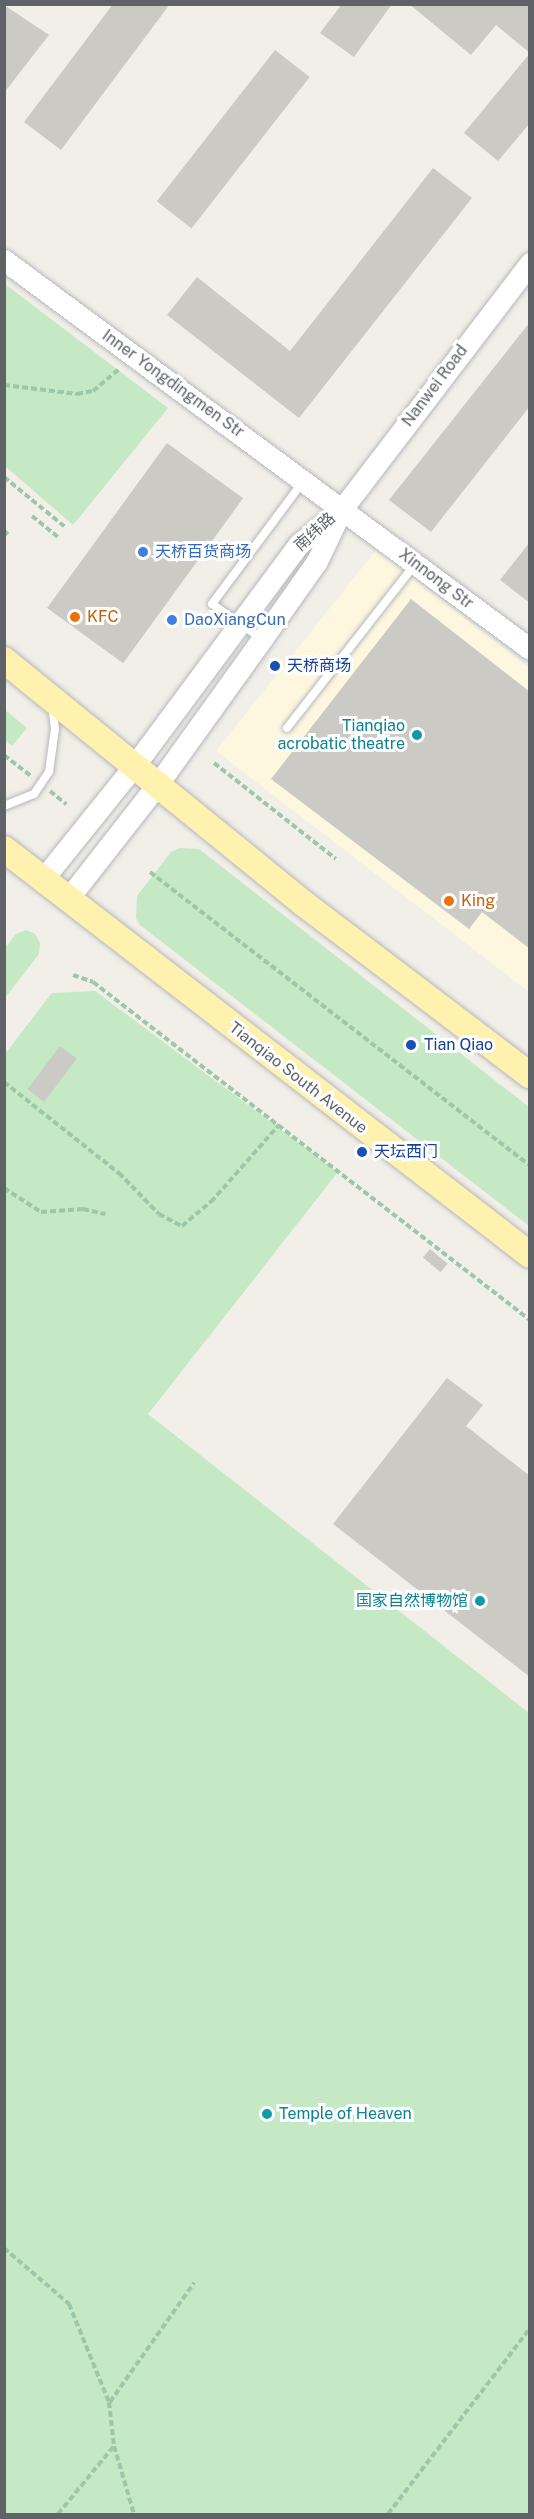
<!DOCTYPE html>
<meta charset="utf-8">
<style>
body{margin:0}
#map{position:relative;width:534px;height:2519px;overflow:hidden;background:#f1efe8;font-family:"Public Sans","Noto Sans SC",sans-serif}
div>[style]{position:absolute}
.commercial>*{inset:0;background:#fef7e0}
.green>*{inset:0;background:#c5e8c5}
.building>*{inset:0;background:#cccac5;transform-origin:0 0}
.path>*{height:4px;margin-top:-2px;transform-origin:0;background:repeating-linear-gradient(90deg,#9cc7a9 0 6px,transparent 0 9px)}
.roads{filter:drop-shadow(0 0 2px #b5b8bc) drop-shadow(0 0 2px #b5b8bc)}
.service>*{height:8px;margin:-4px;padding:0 4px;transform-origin:4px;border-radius:4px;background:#fff}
.tertiary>*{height:21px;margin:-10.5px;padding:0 10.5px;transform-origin:10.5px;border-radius:10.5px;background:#fff}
.primary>*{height:26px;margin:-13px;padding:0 13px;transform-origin:13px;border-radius:13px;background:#fff2af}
.dots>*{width:16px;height:16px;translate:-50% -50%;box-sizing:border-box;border:3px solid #fff;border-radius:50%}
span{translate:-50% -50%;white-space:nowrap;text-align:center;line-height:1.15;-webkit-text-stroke:6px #fff;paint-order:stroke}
.street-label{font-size:16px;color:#5f6368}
.shop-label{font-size:16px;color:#366cbe}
.left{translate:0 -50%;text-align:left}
.food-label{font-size:16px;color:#c56008}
.transit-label{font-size:16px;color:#164399}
.culture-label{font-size:16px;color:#0d838f}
.right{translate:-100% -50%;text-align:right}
.frame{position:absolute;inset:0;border:6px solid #5f6368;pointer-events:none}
</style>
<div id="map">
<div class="commercial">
<div style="clip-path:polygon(377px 549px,529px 668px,529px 992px,216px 751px)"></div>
</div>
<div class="green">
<div style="clip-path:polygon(5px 284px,168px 408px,73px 525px,5px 466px)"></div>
<div style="clip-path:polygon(5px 710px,27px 728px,12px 746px,5px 740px)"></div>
<div style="clip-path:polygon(180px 848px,199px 849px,529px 1107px,529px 1226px,140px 925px,136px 918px,137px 896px,171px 852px)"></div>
<div style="clip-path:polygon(26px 930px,35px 934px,40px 943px,39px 954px,5px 998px,5px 948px,16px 934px)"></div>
<div style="clip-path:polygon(95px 991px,338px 1172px,148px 1414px,529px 1713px,529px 2514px,5px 2514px,4px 1055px,52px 993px)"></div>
</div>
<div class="building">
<div style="clip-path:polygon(113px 4px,170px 4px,61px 150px,24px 122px)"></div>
<div style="clip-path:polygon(342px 4px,392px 4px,354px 57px,320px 33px)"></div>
<div style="clip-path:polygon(409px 4px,530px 4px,530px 53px,496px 25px,471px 55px)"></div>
<div style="clip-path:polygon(4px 5px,49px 35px,4px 93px)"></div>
<div style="left:275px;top:50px;width:44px;height:192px;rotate:38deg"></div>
<div style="clip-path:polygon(530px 53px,530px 123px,498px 161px,464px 133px)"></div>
<div style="clip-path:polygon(433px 168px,472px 198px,299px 418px,167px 315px,197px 277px,290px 351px)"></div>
<div style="clip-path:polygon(530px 322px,530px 406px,431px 532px,389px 500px)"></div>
<div style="left:167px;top:443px;width:94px;height:204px;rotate:36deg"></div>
<div style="clip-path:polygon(530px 542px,530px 603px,500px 580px)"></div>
<div style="clip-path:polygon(411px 599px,530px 692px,530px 949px,482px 912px,469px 929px,271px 779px)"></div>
<div style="left:60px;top:1046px;width:21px;height:54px;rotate:37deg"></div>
<div style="left:430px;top:1249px;width:23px;height:11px;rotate:40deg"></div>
<div style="clip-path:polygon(447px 1378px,483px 1405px,466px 1426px,530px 1476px,530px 1677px,333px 1524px)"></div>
</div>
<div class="path">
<div style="left:4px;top:385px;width:74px;rotate:7deg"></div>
<div style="left:77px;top:394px;width:16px;rotate:-11deg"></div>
<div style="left:93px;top:391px;width:35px;rotate:-40deg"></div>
<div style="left:4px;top:477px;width:79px;rotate:39.3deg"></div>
<div style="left:32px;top:516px;width:33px;rotate:39deg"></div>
<div style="left:4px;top:536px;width:6px;rotate:-51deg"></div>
<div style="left:4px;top:755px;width:36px;rotate:38deg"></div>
<div style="left:214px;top:763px;width:155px;rotate:38.2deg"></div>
<div style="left:50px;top:791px;width:21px;rotate:39deg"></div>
<div style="left:150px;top:872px;width:480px;rotate:37.7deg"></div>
<div style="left:73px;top:975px;width:21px;rotate:19deg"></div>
<div style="left:93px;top:982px;width:552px;rotate:37.72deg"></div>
<div style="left:4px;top:1082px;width:147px;rotate:38.4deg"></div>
<div style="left:119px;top:1173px;width:57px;rotate:45.7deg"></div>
<div style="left:159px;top:1214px;width:26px;rotate:28deg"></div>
<div style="left:182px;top:1226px;width:38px;rotate:-40deg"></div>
<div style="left:211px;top:1202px;width:103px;rotate:-48.6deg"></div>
<div style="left:4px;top:1188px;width:44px;rotate:33deg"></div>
<div style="left:41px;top:1212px;width:42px;rotate:-4.1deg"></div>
<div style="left:83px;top:1209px;width:23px;rotate:13deg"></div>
<div style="left:4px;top:2248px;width:86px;rotate:40.7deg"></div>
<div style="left:69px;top:2304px;width:106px;rotate:67.8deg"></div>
<div style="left:109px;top:2402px;width:44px;rotate:83.5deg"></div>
<div style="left:114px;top:2446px;width:71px;rotate:73.6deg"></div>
<div style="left:110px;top:2402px;width:146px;rotate:-54.8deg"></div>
<div style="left:58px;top:2514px;width:88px;rotate:-50.5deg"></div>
<div style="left:388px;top:2514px;width:234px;rotate:-52.6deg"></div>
</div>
<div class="roads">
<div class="service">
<div style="left:262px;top:639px;width:61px;rotate:-145deg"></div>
<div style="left:212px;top:604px;width:151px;rotate:-53.4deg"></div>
<div style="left:287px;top:728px;width:208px;rotate:-52deg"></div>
<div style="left:4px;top:806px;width:32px;rotate:-22deg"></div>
<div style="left:34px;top:794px;width:27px;rotate:-56deg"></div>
<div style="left:49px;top:772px;width:43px;rotate:-82.1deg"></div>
<div style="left:55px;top:729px;width:23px;rotate:-97deg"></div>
</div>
<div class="tertiary">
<div style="left:4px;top:260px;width:654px;rotate:36.48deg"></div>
<div style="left:43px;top:879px;width:145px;rotate:-51.2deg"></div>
<div style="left:134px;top:766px;width:275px;rotate:-53.4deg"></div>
<div style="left:298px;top:545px;width:50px;rotate:-39.4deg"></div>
<div style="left:67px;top:900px;width:146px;rotate:-52deg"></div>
<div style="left:157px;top:785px;width:180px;rotate:-54.3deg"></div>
<div style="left:262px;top:639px;width:95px;rotate:-54.8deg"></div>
<div style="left:317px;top:561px;width:58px;rotate:-64.3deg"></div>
<div style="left:342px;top:509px;width:310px;rotate:-52.6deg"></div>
</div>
<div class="primary">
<div style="left:4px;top:660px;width:385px;rotate:39.1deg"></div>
<div style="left:303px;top:903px;width:285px;rotate:37.2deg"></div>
<div style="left:4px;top:849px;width:664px;rotate:37.66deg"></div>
</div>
</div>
<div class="dots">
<div style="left:143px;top:552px;background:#3f7fe0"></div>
<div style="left:75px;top:617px;background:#e8710a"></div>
<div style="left:172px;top:620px;background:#3f7fe0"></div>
<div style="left:275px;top:666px;background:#1a4fb4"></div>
<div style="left:417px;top:735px;background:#0f9aa8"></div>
<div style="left:449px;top:901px;background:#e8710a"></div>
<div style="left:411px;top:1045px;background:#1a4fb4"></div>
<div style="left:362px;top:1152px;background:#1a4fb4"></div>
<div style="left:480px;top:1601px;background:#0f9aa8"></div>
<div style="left:267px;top:2114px;background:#0f9aa8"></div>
</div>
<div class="street-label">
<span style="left:173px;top:384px;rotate:36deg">Inner Yongdingmen Str</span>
<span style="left:435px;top:386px;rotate:-53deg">Nanwei Road</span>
<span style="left:315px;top:532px;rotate:-42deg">南纬路</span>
<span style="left:436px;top:579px;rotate:37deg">Xinnong Str</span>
<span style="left:298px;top:1078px;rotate:38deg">Tianqiao South Avenue</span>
</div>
<div class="shop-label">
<span class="left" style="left:155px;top:552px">天桥百货商场</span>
<span class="left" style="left:184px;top:620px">DaoXiangCun</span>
</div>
<div class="food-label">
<span class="left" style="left:87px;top:617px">KFC</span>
<span class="left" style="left:461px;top:901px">King</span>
</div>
<div class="transit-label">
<span class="left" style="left:287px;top:666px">天桥商场</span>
<span class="left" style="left:424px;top:1045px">Tian Qiao</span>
<span class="left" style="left:374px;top:1152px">天坛西门</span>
</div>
<div class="culture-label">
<span class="right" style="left:405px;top:735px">Tianqiao<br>acrobatic theatre</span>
<span class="right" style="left:468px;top:1601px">国家自然博物馆</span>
<span class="left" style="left:279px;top:2114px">Temple of Heaven</span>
</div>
<div class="frame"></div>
</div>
